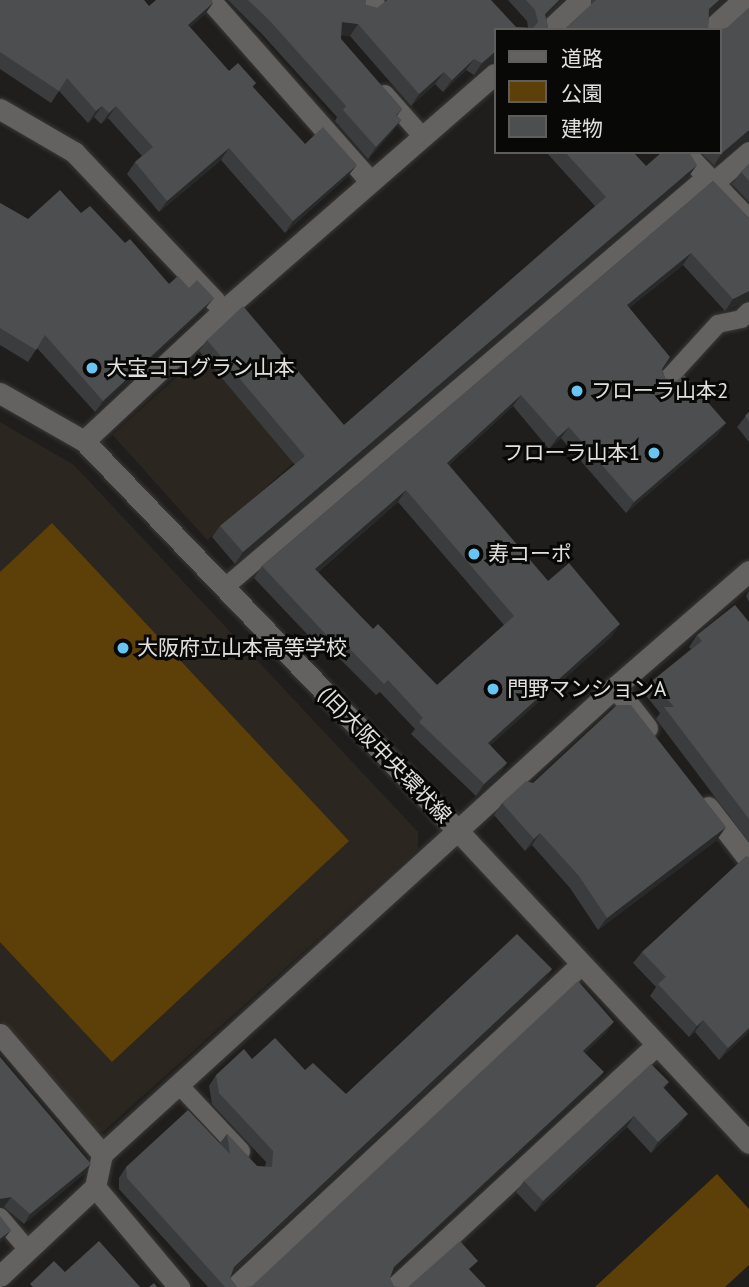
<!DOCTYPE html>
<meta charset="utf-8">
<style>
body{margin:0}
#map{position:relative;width:749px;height:1287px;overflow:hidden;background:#1f1e1c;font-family:"PT Sans","Noto Sans JP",sans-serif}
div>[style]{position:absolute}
.built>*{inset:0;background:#2b261f;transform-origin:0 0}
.green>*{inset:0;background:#5c4007}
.roads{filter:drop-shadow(0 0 2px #393836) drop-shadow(0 0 2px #393836)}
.lane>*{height:18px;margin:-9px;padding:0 9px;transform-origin:9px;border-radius:9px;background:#646260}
.street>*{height:21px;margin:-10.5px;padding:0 10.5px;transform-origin:10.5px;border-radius:10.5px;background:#646260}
.secondary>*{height:21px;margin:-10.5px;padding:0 10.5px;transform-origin:10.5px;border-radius:10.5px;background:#646260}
.wall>*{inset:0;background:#3b3c3e}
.shaded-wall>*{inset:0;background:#282929}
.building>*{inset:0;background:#4c4e4f}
.dots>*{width:19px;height:19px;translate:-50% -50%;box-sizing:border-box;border:4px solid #080807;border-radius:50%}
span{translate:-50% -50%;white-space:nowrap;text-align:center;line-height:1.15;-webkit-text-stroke:6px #080807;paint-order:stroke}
.poi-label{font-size:21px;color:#e1e0df}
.left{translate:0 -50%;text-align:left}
.right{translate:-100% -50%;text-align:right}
.street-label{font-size:21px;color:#e1e0df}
.legend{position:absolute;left:494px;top:28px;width:228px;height:126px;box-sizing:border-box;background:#080807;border:2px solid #5f5e5d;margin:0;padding:9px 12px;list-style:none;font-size:21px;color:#e1e0df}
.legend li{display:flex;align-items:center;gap:14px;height:35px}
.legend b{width:35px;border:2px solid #5f5e5d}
</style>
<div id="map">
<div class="built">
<div style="left:241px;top:319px;width:142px;height:173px;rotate:48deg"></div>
<div style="clip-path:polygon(0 422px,74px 465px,418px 832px,418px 849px,103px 1132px,91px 1130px,0 1020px)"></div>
</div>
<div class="green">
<div style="clip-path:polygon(52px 523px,349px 841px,112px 1062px,0 942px,0 572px)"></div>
<div style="clip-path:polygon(717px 1174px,749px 1209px,749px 1265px,725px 1287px,595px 1287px)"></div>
</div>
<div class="roads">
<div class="lane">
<div style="left:366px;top:9px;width:13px;rotate:-42deg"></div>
<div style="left:385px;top:94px;width:56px;rotate:48.6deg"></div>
<div style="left:665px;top:382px;width:79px;rotate:-47.6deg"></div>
<div style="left:718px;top:324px;width:24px;rotate:-12deg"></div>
<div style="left:741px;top:319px;width:11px;rotate:-45deg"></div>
<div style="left:224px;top:588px;width:635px;rotate:-40.46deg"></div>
<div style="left:179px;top:1085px;width:91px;rotate:46.8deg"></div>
<div style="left:0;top:1217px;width:43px;rotate:49.7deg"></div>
</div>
<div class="street">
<div style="left:210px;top:0;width:240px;rotate:48.5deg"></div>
<div style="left:549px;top:30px;width:44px;rotate:-43.2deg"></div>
<div style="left:710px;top:30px;width:45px;rotate:-42.3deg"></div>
<div style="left:0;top:109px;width:86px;rotate:30.2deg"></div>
<div style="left:74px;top:152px;width:205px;rotate:46.6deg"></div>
<div style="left:684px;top:152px;width:94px;rotate:46.3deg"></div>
<div style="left:713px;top:183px;width:48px;rotate:-40.7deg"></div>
<div style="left:84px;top:441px;width:192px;rotate:-43.1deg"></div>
<div style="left:224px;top:310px;width:359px;rotate:-41.1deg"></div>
<div style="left:615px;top:687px;width:52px;rotate:52deg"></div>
<div style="left:708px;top:807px;width:67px;rotate:52.3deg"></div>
<div style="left:0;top:1034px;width:157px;rotate:49.6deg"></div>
<div style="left:95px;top:1187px;width:131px;rotate:50deg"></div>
<div style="left:0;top:1276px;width:130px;rotate:-43.1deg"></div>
<div style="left:95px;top:1187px;width:34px;rotate:-78deg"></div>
<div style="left:102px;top:1154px;width:694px;rotate:-42.31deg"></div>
<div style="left:615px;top:687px;width:177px;rotate:-40.9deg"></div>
<div style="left:235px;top:1287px;width:473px;rotate:-43deg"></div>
<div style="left:395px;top:1287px;width:356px;rotate:-42.8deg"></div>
</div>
<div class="secondary">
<div style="left:0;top:393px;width:97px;rotate:29.7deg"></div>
<div style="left:84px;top:441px;width:542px;rotate:46.2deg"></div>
<div style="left:459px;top:832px;width:425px;rotate:47deg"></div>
</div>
</div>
<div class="wall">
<div style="clip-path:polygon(0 0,149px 6px,213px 3px,205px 14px,190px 27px,229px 71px,256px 83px,253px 87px,305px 144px,348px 176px,285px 233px,221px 160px,159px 212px,127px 174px,135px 162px,142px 156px,108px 118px,101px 124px,94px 117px,88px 123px,59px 91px,51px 103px,0 69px)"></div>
<div style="clip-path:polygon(228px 0,366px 0,366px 5px,377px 8px,516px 27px,528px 28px,527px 21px,508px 0,563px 0,546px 17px,548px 28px,566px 28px,591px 5px,591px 0,724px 0,709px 14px,708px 27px,495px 30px,487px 64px,474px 75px,466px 70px,443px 92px,435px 84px,411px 106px,350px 36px,341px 35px,341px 39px,402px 109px,397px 116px,401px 120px,392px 132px,368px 159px,335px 121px,337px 117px,261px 33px)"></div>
<div style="clip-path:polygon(749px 8px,749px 142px,741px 142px,714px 165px,700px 152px,719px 152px,719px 30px,727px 28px)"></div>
<div style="clip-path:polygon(546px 152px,633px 152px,646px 166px,689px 176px,235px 564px,212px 537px,220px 526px,295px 465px,199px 351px,207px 340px,344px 425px,595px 206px)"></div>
<div style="clip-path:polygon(749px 164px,749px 202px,732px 184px,741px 172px)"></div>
<div style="clip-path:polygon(evenodd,713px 181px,749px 218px,749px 301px,747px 300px,725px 311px,683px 265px,629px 308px,662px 369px,665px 378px,726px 423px,717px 435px,626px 513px,561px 438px,549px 449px,513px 406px,449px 465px,548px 581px,612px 636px,490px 745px,507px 763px,499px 775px,476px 796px,411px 734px,415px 729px,380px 692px,376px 695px,329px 648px,324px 652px,254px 578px,262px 566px,713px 181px,398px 502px,504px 625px,437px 685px,373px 629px,318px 572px,398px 502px)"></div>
<div style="clip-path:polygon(0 203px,28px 219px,81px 213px,125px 243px,169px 284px,205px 309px,95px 412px,37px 348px,28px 362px,0 345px)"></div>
<div style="clip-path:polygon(749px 412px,749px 442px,737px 427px)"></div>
<div style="clip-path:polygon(749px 591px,749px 602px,746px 596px)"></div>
<div style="clip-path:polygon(749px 622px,749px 842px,656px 719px,660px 713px,644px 693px,652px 681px,691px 649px,689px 647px,697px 635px)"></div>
<div style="clip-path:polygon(502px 803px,717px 840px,598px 930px,570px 888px,532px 845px,525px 851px,494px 815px)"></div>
<div style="clip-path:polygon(749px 857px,749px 1032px,719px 1060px,695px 1032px,689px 1037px,650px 996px,656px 987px,633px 963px,642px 952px)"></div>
<div style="clip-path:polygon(552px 969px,545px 980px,232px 1272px,230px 1278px,237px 1287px,208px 1287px,119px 1189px,119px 1178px,126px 1167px,220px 1143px,227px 1134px,257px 1166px,265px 1167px,266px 1162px,212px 1104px,209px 1086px,216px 1075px,252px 1059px,305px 1070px,346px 1094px)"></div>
<div style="clip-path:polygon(0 1057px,85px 1173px,24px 1224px,4px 1207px)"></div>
<div style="clip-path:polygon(669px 1082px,664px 1088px,680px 1125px,651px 1153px,627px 1127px,535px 1212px,516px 1192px,524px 1181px)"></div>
</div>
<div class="shaded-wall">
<div style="clip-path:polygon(559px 0,563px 0,537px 26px,545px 14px)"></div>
<div style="clip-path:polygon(719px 0,724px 0,701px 21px,709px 9px)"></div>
<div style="clip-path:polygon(213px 3px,205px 14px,180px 37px,188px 25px)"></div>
<div style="clip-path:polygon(342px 22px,358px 24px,350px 36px,334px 34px)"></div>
<div style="clip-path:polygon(495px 52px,495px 63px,487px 64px,474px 75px,482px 63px)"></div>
<div style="clip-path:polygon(474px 59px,466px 70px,443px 92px,452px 80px)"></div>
<div style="clip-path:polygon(444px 72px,435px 84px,411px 106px,419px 94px)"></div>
<div style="clip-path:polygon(102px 106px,94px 117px,88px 123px,96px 111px)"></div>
<div style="clip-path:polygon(116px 106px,108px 118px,101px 124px,109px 113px)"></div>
<div style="clip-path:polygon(401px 120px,392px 132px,368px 159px,376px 147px)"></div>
<div style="clip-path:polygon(749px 130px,749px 142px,741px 142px,714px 165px,722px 153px)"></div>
<div style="clip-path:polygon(229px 148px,221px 160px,159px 212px,167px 201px)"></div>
<div style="clip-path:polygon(357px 165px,348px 176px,285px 233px,293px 221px)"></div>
<div style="clip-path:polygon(697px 165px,689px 176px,235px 564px,243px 552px)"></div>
<div style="clip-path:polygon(691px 253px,683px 265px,619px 316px,627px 305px)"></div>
<div style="clip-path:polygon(749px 291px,749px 301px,747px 300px,725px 311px,733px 299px)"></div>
<div style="clip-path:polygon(214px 298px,205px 309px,95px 412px,103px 401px)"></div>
<div style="clip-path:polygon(521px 395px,513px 406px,438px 475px,447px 463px)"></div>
<div style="clip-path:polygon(726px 423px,717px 435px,626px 513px,634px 502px)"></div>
<div style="clip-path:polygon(569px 427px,561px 438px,549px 449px,558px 437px)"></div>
<div style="clip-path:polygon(406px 490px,398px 502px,307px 581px,315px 569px)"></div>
<div style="clip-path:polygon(620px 624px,612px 636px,480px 755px,488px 743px)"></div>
<div style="clip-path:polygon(507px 763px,499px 775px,476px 796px,484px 784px)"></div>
<div style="clip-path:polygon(726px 827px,717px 840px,598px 930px,607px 918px)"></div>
<div style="clip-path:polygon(540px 833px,532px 845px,525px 851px,534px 839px)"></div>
<div style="clip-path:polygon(552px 969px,545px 980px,226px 1277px,234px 1267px)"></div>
<div style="clip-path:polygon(703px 1020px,695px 1032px,689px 1037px,697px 1026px)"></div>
<div style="clip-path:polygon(614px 1022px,606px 1033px,576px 1062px,583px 1051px)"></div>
<div style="clip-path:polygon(749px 1028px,749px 1032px,719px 1060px,728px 1048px)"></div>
<div style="clip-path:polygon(604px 1072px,596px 1083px,386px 1277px,394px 1267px)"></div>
<div style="clip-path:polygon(688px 1114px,680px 1125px,651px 1153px,658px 1142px)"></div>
<div style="clip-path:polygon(634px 1116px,627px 1127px,535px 1212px,543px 1201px)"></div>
<div style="clip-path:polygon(91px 1164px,85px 1173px,24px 1224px,30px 1214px)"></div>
<div style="clip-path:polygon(11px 1197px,4px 1207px,0 1207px,0 1199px)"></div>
<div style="clip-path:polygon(11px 1230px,4px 1239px,0 1243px,0 1239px)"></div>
</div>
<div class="building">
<div style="clip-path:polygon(0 0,144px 0,149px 6px,156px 0,212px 0,213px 3px,188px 25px,229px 71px,238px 63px,256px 83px,252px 86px,305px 144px,323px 127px,357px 165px,293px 221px,229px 148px,167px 201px,135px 162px,153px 147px,116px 106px,109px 113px,102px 106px,96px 111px,67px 78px,59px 91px,0 52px)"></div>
<div style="clip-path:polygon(248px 0,366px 0,366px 5px,377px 8px,387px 0,491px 0,516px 27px,533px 28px,538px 22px,535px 10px,526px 0,559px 0,545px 14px,548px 28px,566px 28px,596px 0,719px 0,709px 9px,708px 27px,713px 30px,495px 30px,495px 52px,482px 63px,474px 59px,452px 80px,444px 72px,419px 94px,358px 24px,342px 22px,341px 39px,402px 109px,396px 115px,401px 120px,376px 147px,343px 110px,346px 106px,270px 21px)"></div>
<div style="clip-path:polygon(749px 8px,749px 130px,722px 153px,719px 150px,719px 30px,727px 28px)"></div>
<div style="clip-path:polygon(565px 152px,633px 152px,646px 166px,662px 152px,689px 152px,697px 165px,243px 552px,220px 526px,305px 456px,207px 340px,243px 306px,344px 425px,606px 197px)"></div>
<div style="clip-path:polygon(749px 164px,749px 181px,741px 172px)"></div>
<div style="clip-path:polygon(evenodd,713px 181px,749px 218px,749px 291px,733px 299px,691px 253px,627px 305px,670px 357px,662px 369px,665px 378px,676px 381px,684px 375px,726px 423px,634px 502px,569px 427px,558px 437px,521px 395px,447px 463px,548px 581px,569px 563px,620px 624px,488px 743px,507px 763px,484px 784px,419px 722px,423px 718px,388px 680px,384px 684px,337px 636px,332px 641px,262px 566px,713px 181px,406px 490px,514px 616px,437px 685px,378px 624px,373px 629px,315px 569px,406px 490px)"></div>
<div style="clip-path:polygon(60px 190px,81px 213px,90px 206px,125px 243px,130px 239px,169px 284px,178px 276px,189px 288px,197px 280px,214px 298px,103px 401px,45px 335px,36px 350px,0 328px,0 203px,28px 219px)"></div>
<div style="clip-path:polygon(749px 412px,749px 421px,745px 416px)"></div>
<div style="clip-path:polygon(735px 605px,749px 622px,749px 819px,664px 707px,674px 707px,652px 681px,702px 641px,697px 635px)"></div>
<div style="clip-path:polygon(617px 705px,631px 705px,726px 827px,607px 918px,579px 876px,540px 833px,534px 839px,502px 803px,526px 781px,533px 783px)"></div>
<div style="clip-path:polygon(746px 856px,749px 857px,749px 1028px,728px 1048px,703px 1020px,697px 1026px,658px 984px,666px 977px,642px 952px)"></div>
<div style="clip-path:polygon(517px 934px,552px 969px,234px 1267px,230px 1278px,237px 1287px,225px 1287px,127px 1178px,126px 1167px,188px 1110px,230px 1154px,227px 1134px,257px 1166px,272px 1167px,273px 1151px,219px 1093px,216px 1075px,244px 1049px,252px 1059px,275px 1038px,305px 1070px,313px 1063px,346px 1094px)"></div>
<div style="clip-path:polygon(578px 981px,614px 1022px,583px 1051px,604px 1072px,394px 1267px,390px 1278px,394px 1286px,399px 1287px,245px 1287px,252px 1286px)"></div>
<div style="clip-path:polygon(0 1057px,91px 1164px,30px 1214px,11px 1197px,0 1199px)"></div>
<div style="clip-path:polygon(651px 1064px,669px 1082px,663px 1087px,688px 1114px,658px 1142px,634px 1116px,543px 1201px,524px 1181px)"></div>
<div style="clip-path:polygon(0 1216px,11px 1230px,0 1239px)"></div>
<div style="clip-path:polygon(99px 1241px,140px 1287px,33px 1287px,30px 1284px,54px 1261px,65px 1272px)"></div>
<div style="clip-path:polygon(460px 1241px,478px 1261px,469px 1269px,486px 1287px,408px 1287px)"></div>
<div style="clip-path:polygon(154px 1283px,157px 1287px,149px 1287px)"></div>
</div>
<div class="dots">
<div style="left:92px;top:368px;background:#68c4f0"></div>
<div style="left:577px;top:391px;background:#68c4f0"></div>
<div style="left:654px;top:453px;background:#68c4f0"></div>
<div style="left:474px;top:554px;background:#68c4f0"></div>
<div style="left:123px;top:648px;background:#68c4f0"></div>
<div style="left:493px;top:689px;background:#68c4f0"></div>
</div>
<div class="poi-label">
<span class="left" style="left:106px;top:368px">大宝ココグラン山本</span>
<span class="left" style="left:591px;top:391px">フローラ山本2</span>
<span class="right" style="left:640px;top:453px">フローラ山本1</span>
<span class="left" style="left:488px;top:554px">寿コーポ</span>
<span class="left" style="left:137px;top:648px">大阪府立山本高等学校</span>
<span class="left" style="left:507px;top:689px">門野マンションA</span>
</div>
<div class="street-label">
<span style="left:385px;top:755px;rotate:46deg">(旧)大阪中央環状線</span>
</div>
<ul class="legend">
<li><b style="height:9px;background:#646260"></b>道路</li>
<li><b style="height:19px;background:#5c4007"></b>公園</li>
<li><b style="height:19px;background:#4c4e4f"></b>建物</li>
</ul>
</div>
